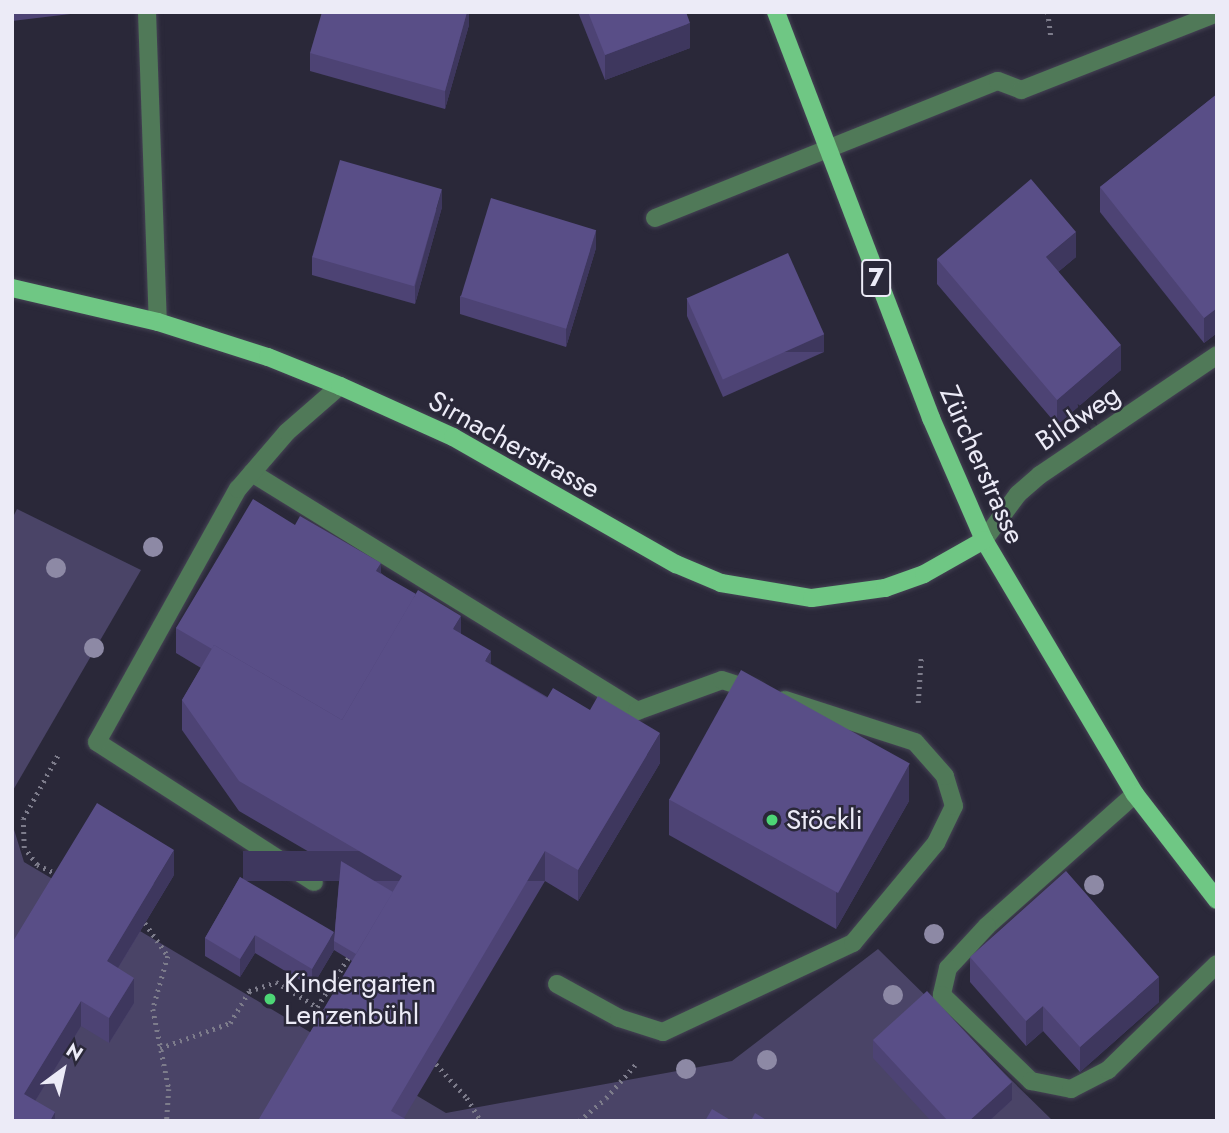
<!DOCTYPE html>
<meta charset="utf-8">
<style>
body{margin:0}
#map{position:relative;width:1229px;height:1133px;overflow:hidden;background:#2a2839;font-family:Jost,sans-serif}
div>[style]{position:absolute}
.green>*{inset:0;background:#4a4467}
.path>*{height:4.5px;margin-top:-2.25px;transform-origin:0;background:repeating-linear-gradient(90deg,#7d7c8b 0 2px,transparent 0 7px)}
.roads{filter:drop-shadow(0 0 2px #454354) drop-shadow(0 0 2px #454354)}
.minor>*{height:18px;margin:-9px;padding:0 9px;transform-origin:9px;border-radius:9px;background:#507958}
.major>*{height:18px;margin:-9px;padding:0 9px;transform-origin:9px;border-radius:9px;background:#6fc784}
.trees>*{width:20px;height:20px;margin:-10px;border-radius:50%;background:#8d89a5}
.wall>*{inset:0;background:#4d4374}
.shaded-wall>*{inset:0;background:#3e375e;transform-origin:0 0}
.building>*{inset:0;background:#594e87;transform-origin:0 0}
.dots>*{width:19px;height:19px;translate:-50% -50%;box-sizing:border-box;border:4px solid #2a2839;border-radius:50%}
span{translate:-50% -50%;white-space:nowrap;text-align:center;line-height:1.15;-webkit-text-stroke:5px #2a2839;paint-order:stroke}
.shield-label span{padding:2px 5px;background:#2a2839;border:2px solid;border-radius:5px;-webkit-text-stroke-width:0}
.shield-label{font-size:26px;color:#ecebf7;font-weight:700}
.street-label{font-size:28px;color:#ecebf7}
.poi-label{font-size:28px;color:#ecebf7}
.left{translate:0 -50%;text-align:left}
.frame{position:absolute;inset:0;border:14px solid #ecebf7;pointer-events:none}
.north{position:absolute;left:28px;top:1035px;width:70px;height:70px;-webkit-text-stroke:5px #2a2839;paint-order:stroke;rotate:33deg;font-size:19px;font-weight:700;line-height:28px;text-align:center;color:#ecebf7}
.north::after{content:'';display:block;margin:auto;width:24px;height:32px;background:#ecebf7;clip-path:polygon(50% 0,100% 100%,50% 72%,0 100%)}
</style>
<div id="map">
<div class="green">
<div style="clip-path:polygon(17px 509px,141px 570px,12px 792px,12px 519px)"></div>
<div style="clip-path:polygon(12px 823px,24px 862px,446px 1113px,732px 1061px,878px 949px,1053px 1121px,12px 1121px)"></div>
</div>
<div class="path">
<div style="left:1048px;top:12px;width:24px;rotate:83deg"></div>
<div style="left:918px;top:703px;width:45px;rotate:-86.2deg"></div>
<div style="left:58px;top:875px;width:23px;rotate:-155deg"></div>
<div style="left:37px;top:865px;width:21px;rotate:-127deg"></div>
<div style="left:24px;top:848px;width:29px;rotate:-92deg"></div>
<div style="left:23px;top:819px;width:75px;rotate:-61.4deg"></div>
<div style="left:145px;top:923px;width:40px;rotate:55.1deg"></div>
<div style="left:168px;top:956px;width:55px;rotate:105.8deg"></div>
<div style="left:153px;top:1009px;width:82px;rotate:78.7deg"></div>
<div style="left:169px;top:1089px;width:32px;rotate:94deg"></div>
<div style="left:160px;top:1048px;width:74px;rotate:-19.7deg"></div>
<div style="left:230px;top:1023px;width:37px;rotate:-59deg"></div>
<div style="left:249px;top:991px;width:28px;rotate:-18deg"></div>
<div style="left:276px;top:982px;width:48px;rotate:31.4deg"></div>
<div style="left:317px;top:1007px;width:62px;rotate:-57.6deg"></div>
<div style="left:436px;top:1064px;width:46px;rotate:47.6deg"></div>
<div style="left:467px;top:1098px;width:27px;rotate:59deg"></div>
<div style="left:579px;top:1121px;width:35px;rotate:-40deg"></div>
<div style="left:606px;top:1098px;width:44px;rotate:-48.7deg"></div>
</div>
<div class="roads">
<div class="minor">
<div style="left:147px;top:12px;width:310px;rotate:88deg"></div>
<div style="left:655px;top:218px;width:369px;rotate:-21.8deg"></div>
<div style="left:998px;top:81px;width:25px;rotate:21deg"></div>
<div style="left:1021px;top:90px;width:211px;rotate:-21.4deg"></div>
<div style="left:252px;top:473px;width:453px;rotate:31.7deg"></div>
<div style="left:637px;top:711px;width:90px;rotate:-20deg"></div>
<div style="left:722px;top:680px;width:35px;rotate:18deg"></div>
<div style="left:984px;top:540px;width:57px;rotate:-53.5deg"></div>
<div style="left:1018px;top:494px;width:29px;rotate:-41deg"></div>
<div style="left:1040px;top:475px;width:214px;rotate:-34.1deg"></div>
<div style="left:1135px;top:794px;width:198px;rotate:138.3deg"></div>
<div style="left:987px;top:926px;width:57px;rotate:132.9deg"></div>
<div style="left:948px;top:968px;width:28px;rotate:103deg"></div>
<div style="left:942px;top:995px;width:124px;rotate:44deg"></div>
<div style="left:1031px;top:1081px;width:41px;rotate:11.3deg"></div>
<div style="left:1071px;top:1089px;width:42px;rotate:-27.2deg"></div>
<div style="left:1108px;top:1070px;width:152px;rotate:-44.2deg"></div>
<div style="left:314px;top:882px;width:258px;rotate:-147.2deg"></div>
<div style="left:97px;top:742px;width:290px;rotate:-60.9deg"></div>
<div style="left:238px;top:489px;width:75px;rotate:-49.3deg"></div>
<div style="left:287px;top:432px;width:70px;rotate:-41deg"></div>
<div style="left:557px;top:984px;width:71px;rotate:28.7deg"></div>
<div style="left:619px;top:1018px;width:46px;rotate:17.7deg"></div>
<div style="left:663px;top:1032px;width:210px;rotate:-25.1deg"></div>
<div style="left:853px;top:943px;width:130px;rotate:-50.3deg"></div>
<div style="left:936px;top:843px;width:41px;rotate:-64.1deg"></div>
<div style="left:954px;top:806px;width:31px;rotate:-107deg"></div>
<div style="left:945px;top:776px;width:45px;rotate:-131.4deg"></div>
<div style="left:915px;top:742px;width:137px;rotate:-162.1deg"></div>
</div>
<div class="major">
<div style="left:776px;top:12px;width:435px;rotate:69.1deg"></div>
<div style="left:931px;top:418px;width:133px;rotate:66.5deg"></div>
<div style="left:984px;top:540px;width:295px;rotate:59.3deg"></div>
<div style="left:1135px;top:794px;width:134px;rotate:52.3deg"></div>
<div style="left:12px;top:288px;width:150px;rotate:13.1deg"></div>
<div style="left:158px;top:322px;width:115px;rotate:17.7deg"></div>
<div style="left:268px;top:357px;width:78px;rotate:21.9deg"></div>
<div style="left:340px;top:386px;width:124px;rotate:24.3deg"></div>
<div style="left:453px;top:437px;width:257px;rotate:29.7deg"></div>
<div style="left:676px;top:564px;width:49px;rotate:22.9deg"></div>
<div style="left:721px;top:583px;width:92px;rotate:9.4deg"></div>
<div style="left:812px;top:598px;width:74px;rotate:-7.8deg"></div>
<div style="left:885px;top:588px;width:41px;rotate:-19.7deg"></div>
<div style="left:924px;top:574px;width:69px;rotate:-29.5deg"></div>
</div>
</div>
<div class="trees">
<div style="left:153px;top:547px"></div>
<div style="left:56px;top:568px"></div>
<div style="left:94px;top:648px"></div>
<div style="left:1094px;top:885px"></div>
<div style="left:934px;top:934px"></div>
<div style="left:893px;top:995px"></div>
<div style="left:767px;top:1060px"></div>
<div style="left:686px;top:1069px"></div>
</div>
<div class="wall">
<div style="clip-path:polygon(12px 12px,87px 12px,12px 21px)"></div>
<div style="clip-path:polygon(469px 12px,469px 25px,445px 109px,310px 71px,310px 53px)"></div>
<div style="clip-path:polygon(578px 12px,686px 12px,690px 48px,605px 80px)"></div>
<div style="clip-path:polygon(1217px 94px,1217px 333px,1204px 343px,1100px 212px,1100px 187px)"></div>
<div style="clip-path:polygon(442px 207px,415px 304px,312px 275px,312px 257px)"></div>
<div style="clip-path:polygon(596px 248px,566px 347px,460px 314px,460px 296px)"></div>
<div style="clip-path:polygon(1076px 257px,1058px 272px,1121px 370px,1057px 425px,937px 284px,937px 259px)"></div>
<div style="clip-path:polygon(687px 298px,824px 352px,723px 397px,687px 316px)"></div>
<div style="clip-path:polygon(295px 525px,381px 573px,461px 634px,491px 664px,660px 763px,578px 901px,545px 881px,404px 1118px,409px 1121px,259px 1121px,352px 961px,334px 950px,312px 987px,255px 953px,240px 977px,205px 956px,205px 938px,240px 877px,334px 941px,340px 870px,239px 811px,182px 730px,182px 700px,201px 668px,176px 653px,176px 628px)"></div>
<div style="clip-path:polygon(669px 799px,909px 801px,836px 929px,669px 835px)"></div>
<div style="clip-path:polygon(174px 875px,118px 968px,134px 1003px,109px 1043px,81px 1026px,35px 1101px,55px 1121px,12px 1121px,12px 943px)"></div>
<div style="clip-path:polygon(970px 957px,1159px 1002px,1080px 1072px,1043px 1031px,1026px 1046px,970px 982px)"></div>
<div style="clip-path:polygon(873px 1040px,1012px 1100px,989px 1121px,931px 1121px,873px 1058px)"></div>
</div>
<div class="shaded-wall">
<div style="clip-path:polygon(467px 12px,469px 12px,469px 25px,445px 109px,445px 91px)"></div>
<div style="clip-path:polygon(690px 23px,690px 48px,605px 80px,605px 55px)"></div>
<div style="clip-path:polygon(442px 189px,442px 207px,415px 304px,415px 286px)"></div>
<div style="clip-path:polygon(596px 230px,596px 248px,566px 347px,566px 329px)"></div>
<div style="clip-path:polygon(1076px 232px,1076px 257px,1046px 282px,1046px 257px)"></div>
<div style="clip-path:polygon(1217px 308px,1217px 333px,1204px 343px,1204px 318px)"></div>
<div style="left:824px;top:334px;width:18px;height:111px;rotate:90deg"></div>
<div style="clip-path:polygon(1121px 345px,1121px 370px,1057px 425px,1057px 400px)"></div>
<div style="clip-path:polygon(381px 563px,381px 588px,376px 571px)"></div>
<div style="clip-path:polygon(461px 616px,461px 646px,453px 629px)"></div>
<div style="clip-path:polygon(491px 651px,491px 681px,485px 661px)"></div>
<div style="clip-path:polygon(660px 733px,660px 763px,578px 901px,578px 870px)"></div>
<div style="clip-path:polygon(909px 765px,909px 801px,836px 929px,836px 893px)"></div>
<div style="clip-path:polygon(174px 850px,174px 875px,107px 986px,107px 961px)"></div>
<div style="left:545px;top:851px;width:30px;height:302px;rotate:90deg"></div>
<div style="clip-path:polygon(334px 932px,334px 950px,312px 987px,312px 969px)"></div>
<div style="clip-path:polygon(255px 935px,255px 953px,240px 977px,240px 959px)"></div>
<div style="clip-path:polygon(1159px 977px,1159px 1002px,1080px 1072px,1080px 1047px)"></div>
<div style="clip-path:polygon(134px 978px,134px 1003px,109px 1043px,109px 1018px)"></div>
<div style="clip-path:polygon(81px 1001px,81px 1026px,24px 1119px,24px 1094px)"></div>
<div style="clip-path:polygon(1043px 1006px,1043px 1031px,1026px 1046px,1026px 1021px)"></div>
<div style="clip-path:polygon(1012px 1082px,1012px 1100px,989px 1121px,969px 1121px)"></div>
<div style="clip-path:polygon(55px 1112px,55px 1121px,50px 1121px)"></div>
</div>
<div class="building">
<div style="clip-path:polygon(322px 12px,467px 12px,445px 91px,310px 53px)"></div>
<div style="clip-path:polygon(588px 12px,686px 12px,690px 23px,605px 55px)"></div>
<div style="clip-path:polygon(1217px 94px,1217px 308px,1204px 318px,1100px 187px)"></div>
<div style="left:340px;top:160px;width:106px;height:101px;rotate:16deg"></div>
<div style="clip-path:polygon(1031px 179px,1076px 232px,1046px 257px,1121px 345px,1057px 400px,937px 259px)"></div>
<div style="left:491px;top:198px;width:110px;height:103px;rotate:17deg"></div>
<div style="left:788px;top:253px;width:89px;height:111px;rotate:66deg"></div>
<div style="clip-path:polygon(253px 499px,295px 525px,300px 516px,381px 563px,376px 571px,416px 594px,342px 720px,214px 645px,212px 649px,176px 628px)"></div>
<div style="clip-path:polygon(418px 590px,461px 616px,453px 629px,491px 651px,485px 661px,547px 698px,553px 688px,590px 710px,598px 696px,660px 733px,578px 870px,545px 851px,391px 1111px,409px 1121px,261px 1121px,259px 1119px,402px 876px,239px 781px,182px 700px,214px 645px,342px 720px)"></div>
<div style="left:741px;top:670px;width:193px;height:148px;rotate:29deg"></div>
<div style="clip-path:polygon(97px 803px,174px 850px,107px 961px,134px 978px,109px 1018px,81px 1001px,24px 1094px,55px 1112px,50px 1121px,12px 1121px,12px 943px)"></div>
<div style="clip-path:polygon(341px 861px,393px 892px,356px 954px,334px 941px)"></div>
<div style="clip-path:polygon(1066px 871px,1159px 977px,1080px 1047px,1043px 1006px,1026px 1021px,970px 957px)"></div>
<div style="clip-path:polygon(240px 877px,334px 932px,312px 969px,255px 935px,240px 959px,205px 938px)"></div>
<div style="clip-path:polygon(927px 991px,1012px 1082px,969px 1121px,948px 1121px,873px 1040px)"></div>
<div style="clip-path:polygon(712px 1109px,732px 1121px,705px 1121px)"></div>
<div style="clip-path:polygon(755px 1113px,768px 1121px,751px 1121px)"></div>
</div>
<div class="dots">
<div style="left:772px;top:820px;background:#4dd676"></div>
<div style="left:270px;top:999px;background:#4dd676"></div>
</div>
<div class="shield-label">
<span style="left:876px;top:278px">7</span>
</div>
<div class="street-label">
<span style="left:1078px;top:418px;rotate:-34deg">Bildweg</span>
<span style="left:514px;top:445px;rotate:29deg">Sirnacherstrasse</span>
<span style="left:982px;top:465px;rotate:66deg">Zürcherstrasse</span>
</div>
<div class="poi-label">
<span class="left" style="left:786px;top:820px">Stöckli</span>
<span class="left" style="left:284px;top:999px">Kindergarten<br>Lenzenbühl</span>
</div>
<div class="frame"></div>
<div class="north">N</div>
</div>
